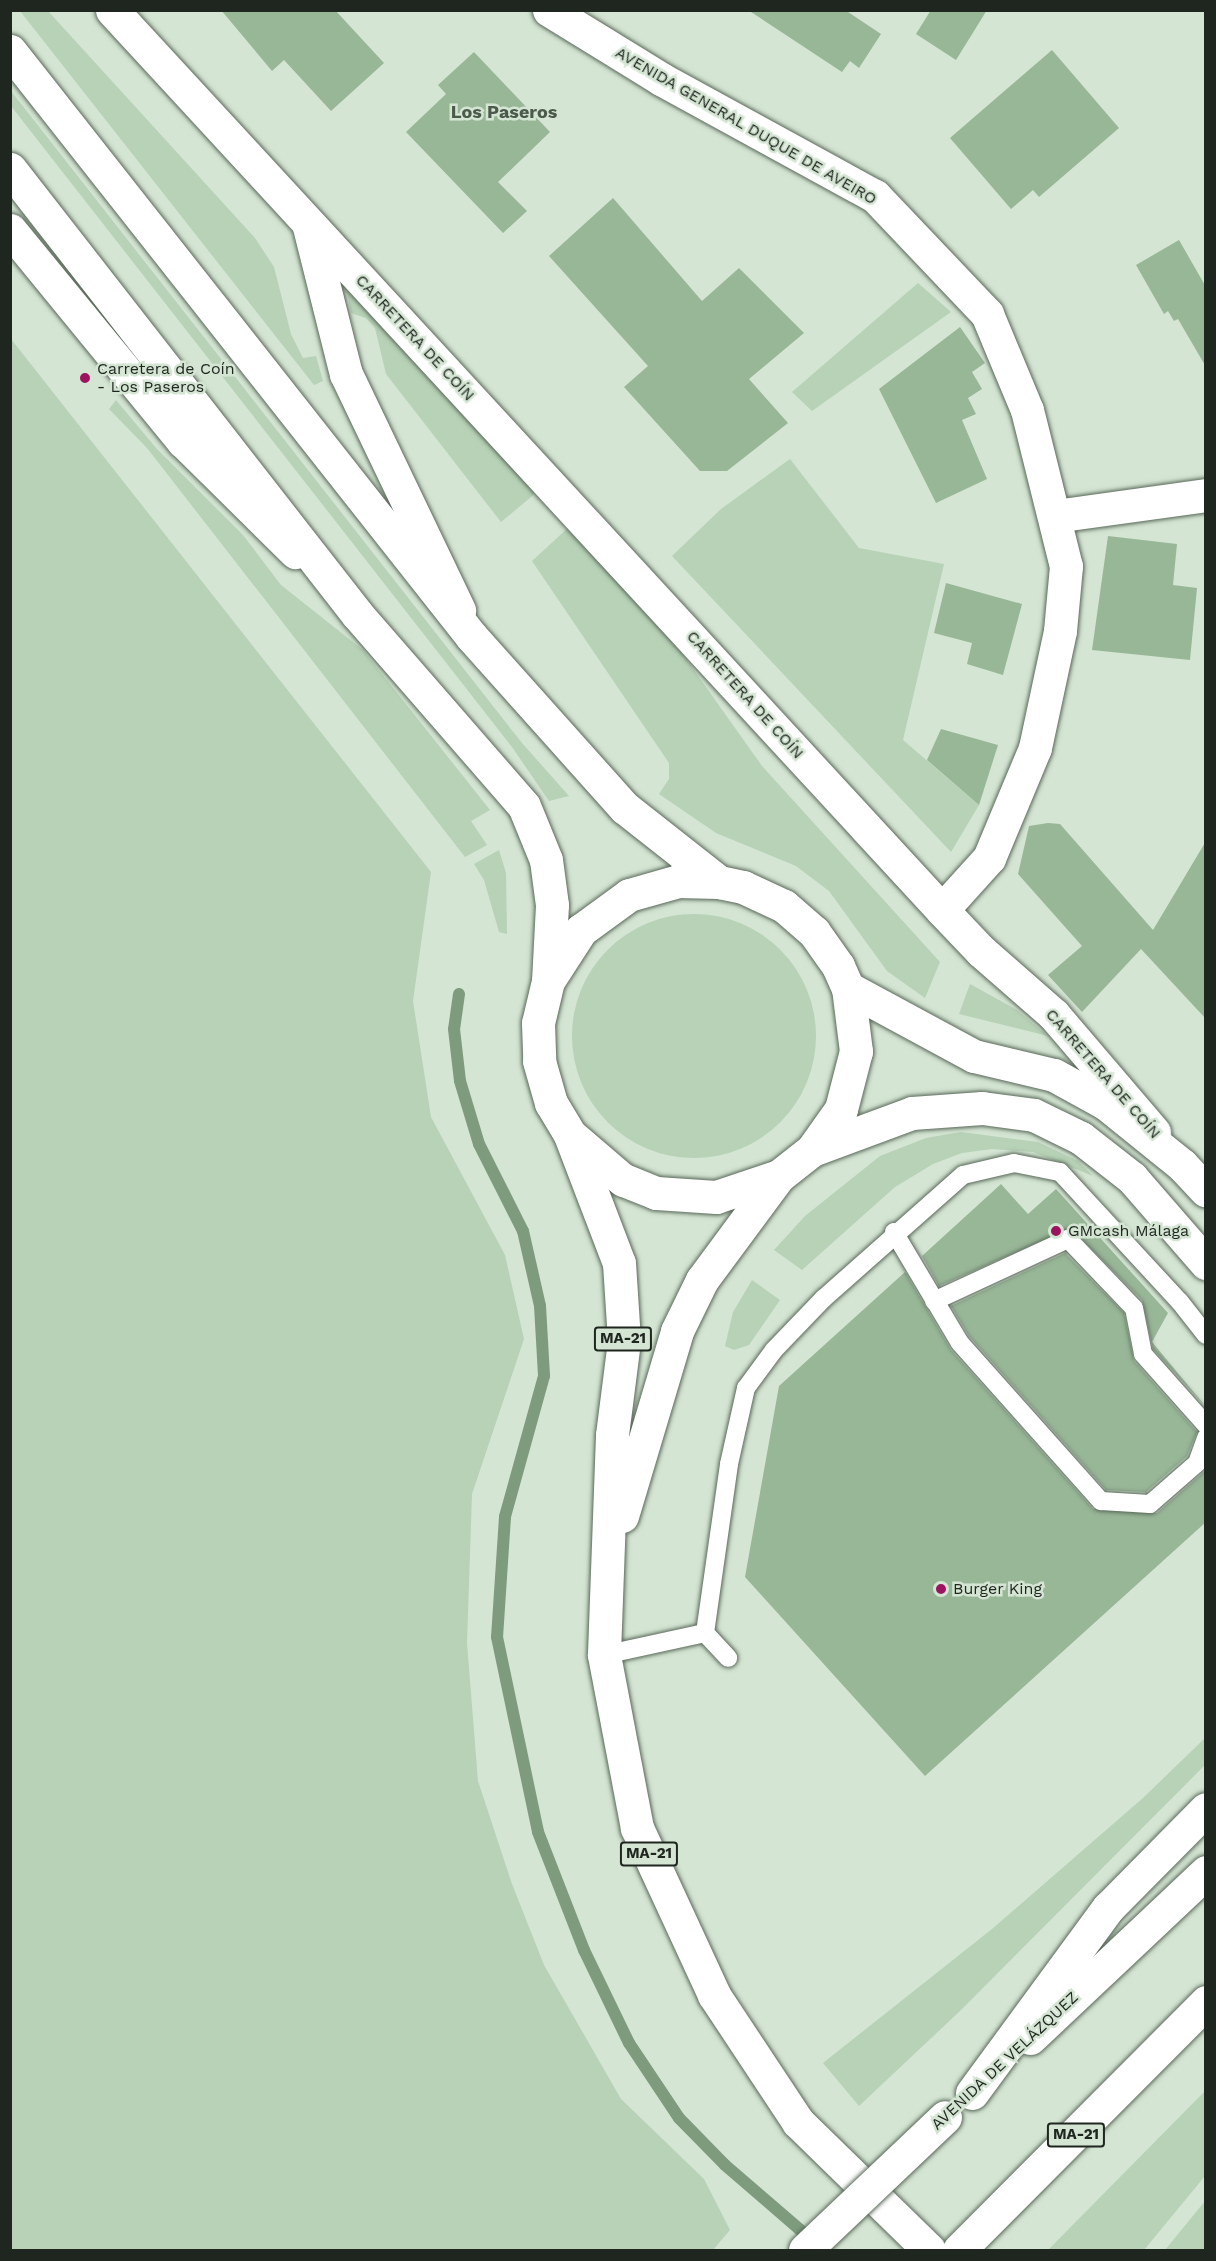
<!DOCTYPE html>
<meta charset="utf-8">
<style>
body{margin:0}
#map{position:relative;width:1216px;height:2261px;overflow:hidden;background:#d4e5d3;font-family:"Work Sans",sans-serif}
div>[style]{position:absolute}
.green>*{inset:0;background:#b7d2b6}
.round{border-radius:50%}
.stream>*{height:12px;margin:-6px;padding:0 6px;transform-origin:6px;border-radius:6px;background:#7e9c7d}
.building>*{inset:0;background:#98b797}
.roads{filter:drop-shadow(0 0 2px #596859) drop-shadow(0 0 2px #596859)}
.service>*{height:18px;margin:-9px;padding:0 9px;transform-origin:9px;border-radius:9px;background:#fff}
.minor>*{height:33px;margin:-16.5px;padding:0 16.5px;transform-origin:16.5px;border-radius:16.5px;background:#fff}
.primary>*{height:33px;margin:-16.5px;padding:0 16.5px;transform-origin:16.5px;border-radius:16.5px;background:#fff}
.motorway>*{height:33px;margin:-16.5px;padding:0 16.5px;transform-origin:16.5px;border-radius:16.5px;background:#fff}
.bridges{filter:drop-shadow(0 0 2px #596859) drop-shadow(0 0 2px #596859)}
.motorway-bridge>*{height:33px;margin:-16.5px;padding:0 16.5px;transform-origin:16.5px;border-radius:16.5px;background:#fff}
.dots>*{width:16px;height:16px;translate:-50% -50%;box-sizing:border-box;border:3px solid #d4e5d3;border-radius:50%}
span{translate:-50% -50%;white-space:nowrap;text-align:center;line-height:1.15;-webkit-text-stroke:5px #d4e5d3;paint-order:stroke}
.shield-label span{padding:2px 4px;background:#d4e5d3;border:2px solid;border-radius:4px;-webkit-text-stroke-width:0}
.shield-label{font-size:15px;color:#1f251f;font-weight:700}
.street-label{font-size:16px;color:#1f251f}
.poi-label{font-size:16px;color:#1f251f}
.left{translate:0 -50%;text-align:left}
.neighbourhood-label{font-size:18px;color:#4c5a4b;font-weight:700}
.frame{position:absolute;inset:0;border:12px solid #1f251f;pointer-events:none}
</style>
<div id="map">
<div class="green">
<div style="clip-path:polygon(20px 11px,48px 11px,255px 238px,274px 267px,291px 334px,303px 358px,316px 356px,323px 381px,314px 385px)"></div>
<div style="clip-path:polygon(11px 91px,522px 743px,569px 796px,549px 801px,512px 747px,11px 106px)"></div>
<div style="clip-path:polygon(344px 275px,537px 492px,501px 522px,386px 374px,375px 328px,366px 318px,351px 313px)"></div>
<div style="clip-path:polygon(918px 283px,951px 312px,812px 411px,792px 392px)"></div>
<div style="clip-path:polygon(11px 339px,431px 872px,413px 1001px,431px 1117px,505px 1255px,524px 1339px,472px 1494px,467px 1643px,478px 1781px,512px 1884px,544px 1965px,621px 2099px,704px 2179px,730px 2230px,713px 2250px,11px 2250px)"></div>
<div style="clip-path:polygon(116px 400px,157px 449px,243px 535px,281px 585px,363px 650px,490px 810px,471px 821px,487px 845px,465px 857px,147px 448px,109px 409px)"></div>
<div style="clip-path:polygon(790px 459px,859px 548px,944px 564px,903px 740px,979px 805px,951px 852px,672px 556px,721px 509px)"></div>
<div style="clip-path:polygon(570px 526px,679px 649px,762px 766px,940px 962px,925px 998px,887px 971px,829px 891px,796px 866px,716px 833px,659px 794px,669px 779px,669px 763px,532px 561px)"></div>
<div style="clip-path:polygon(499px 850px,506px 873px,507px 934px,499px 932px,484px 880px,474px 864px)"></div>
<div class="round" style="left:572px;top:914px;width:244px;height:244px"></div>
<div style="clip-path:polygon(970px 984px,1017px 1010px,1048px 1036px,959px 1014px)"></div>
<div style="clip-path:polygon(961px 1132px,1038px 1142px,1078px 1161px,1093px 1176px,1033px 1152px,992px 1149px,962px 1153px,933px 1164px,895px 1187px,802px 1270px,774px 1250px,805px 1216px,880px 1156px,926px 1138px)"></div>
<div style="clip-path:polygon(752px 1280px,780px 1300px,749px 1345px,734px 1350px,725px 1346px,733px 1312px)"></div>
<div style="clip-path:polygon(1205px 1738px,1205px 1765px,960px 2011px,859px 2106px,823px 2063px,992px 1929px,1143px 1798px)"></div>
<div style="clip-path:polygon(1205px 2091px,1205px 2176px,1144px 2250px,1048px 2250px)"></div>
<div style="clip-path:polygon(1205px 2201px,1205px 2250px,1165px 2250px)"></div>
</div>
<div class="stream">
<div style="left:459px;top:994px;width:35px;rotate:98deg"></div>
<div style="left:454px;top:1029px;width:52px;rotate:83.4deg"></div>
<div style="left:460px;top:1081px;width:66px;rotate:73.2deg"></div>
<div style="left:479px;top:1144px;width:97px;rotate:63.2deg"></div>
<div style="left:523px;top:1231px;width:77px;rotate:77.2deg"></div>
<div style="left:540px;top:1306px;width:70px;rotate:86.7deg"></div>
<div style="left:544px;top:1376px;width:146px;rotate:105.5deg"></div>
<div style="left:505px;top:1517px;width:120px;rotate:93.8deg"></div>
<div style="left:497px;top:1637px;width:199px;rotate:78.1deg"></div>
<div style="left:538px;top:1832px;width:127px;rotate:68.7deg"></div>
<div style="left:584px;top:1950px;width:103px;rotate:64.2deg"></div>
<div style="left:629px;top:2043px;width:90px;rotate:56.3deg"></div>
<div style="left:679px;top:2118px;width:66px;rotate:45.6deg"></div>
<div style="left:725px;top:2165px;width:115px;rotate:40.8deg"></div>
</div>
<div class="building">
<div style="clip-path:polygon(221px 10px,335px 10px,384px 63px,331px 111px,284px 60px,272px 71px)"></div>
<div style="clip-path:polygon(748px 10px,845px 10px,881px 34px,859px 68px,850px 61px,842px 72px)"></div>
<div style="clip-path:polygon(931px 10px,987px 10px,956px 60px,916px 34px)"></div>
<div style="clip-path:polygon(1052px 50px,1119px 128px,1039px 197px,1033px 190px,1011px 209px,950px 138px)"></div>
<div style="clip-path:polygon(474px 52px,550px 132px,498px 182px,527px 211px,503px 233px,406px 132px,446px 94px,438px 85px)"></div>
<div style="clip-path:polygon(613px 198px,702px 301px,739px 268px,804px 333px,749px 379px,788px 423px,727px 471px,700px 471px,624px 387px,648px 366px,549px 256px)"></div>
<div style="clip-path:polygon(1179px 240px,1206px 287px,1206px 367px,1178px 319px,1174px 321px,1168px 311px,1164px 314px,1136px 265px)"></div>
<div style="clip-path:polygon(960px 327px,985px 363px,972px 372px,982px 389px,968px 398px,976px 414px,962px 420px,987px 479px,936px 503px,879px 389px)"></div>
<div style="clip-path:polygon(1108px 536px,1177px 544px,1173px 585px,1197px 588px,1190px 660px,1092px 650px)"></div>
<div style="clip-path:polygon(946px 583px,1022px 604px,1003px 675px,967px 664px,972px 643px,934px 633px)"></div>
<div style="clip-path:polygon(941px 729px,998px 745px,979px 805px,927px 760px)"></div>
<div style="clip-path:polygon(1048px 823px,1060px 824px,1153px 930px,1206px 841px,1206px 1019px,1141px 949px,1082px 1012px,1048px 975px,1082px 946px,1018px 874px,1029px 826px)"></div>
<div style="clip-path:polygon(1001px 1184px,1028px 1214px,1056px 1189px,1168px 1313px,1152px 1342px,1206px 1407px,1153px 1349px,1142px 1300px,1071px 1228px,939px 1286px,922px 1256px)"></div>
<div style="clip-path:polygon(1065px 1253px,1124px 1313px,1134px 1361px,1197px 1432px,1187px 1456px,1146px 1492px,1106px 1490px,969px 1336px,951px 1306px)"></div>
<div style="clip-path:polygon(905px 1272px,951px 1350px,1093px 1509px,1157px 1513px,1206px 1470px,1206px 1522px,925px 1776px,745px 1577px,779px 1386px)"></div>
</div>
<div class="roads">
<div class="service">
<div style="left:894px;top:1232px;width:129px;rotate:59.3deg"></div>
<div style="left:960px;top:1343px;width:212px;rotate:48.3deg"></div>
<div style="left:1101px;top:1501px;width:49px;rotate:3.5deg"></div>
<div style="left:1150px;top:1504px;width:62px;rotate:-41.1deg"></div>
<div style="left:1197px;top:1463px;width:27px;rotate:-70deg"></div>
<div style="left:934px;top:1301px;width:148px;rotate:-24.8deg"></div>
<div style="left:1068px;top:1239px;width:95px;rotate:46.3deg"></div>
<div style="left:1134px;top:1308px;width:47px;rotate:78.9deg"></div>
<div style="left:1143px;top:1354px;width:95px;rotate:48.4deg"></div>
<div style="left:705px;top:1633px;width:171px;rotate:-81.9deg"></div>
<div style="left:729px;top:1464px;width:78px;rotate:-77.4deg"></div>
<div style="left:746px;top:1388px;width:47px;rotate:-53.6deg"></div>
<div style="left:774px;top:1350px;width:71px;rotate:-46.1deg"></div>
<div style="left:823px;top:1299px;width:187px;rotate:-41.5deg"></div>
<div style="left:963px;top:1175px;width:52px;rotate:-13.2deg"></div>
<div style="left:1014px;top:1163px;width:47px;rotate:11.1deg"></div>
<div style="left:1060px;top:1172px;width:177px;rotate:47.3deg"></div>
<div style="left:1180px;top:1302px;width:42px;rotate:51.8deg"></div>
<div style="left:705px;top:1633px;width:34px;rotate:47deg"></div>
<div style="left:604px;top:1655px;width:103px;rotate:-12.3deg"></div>
</div>
<div class="minor">
<div style="left:112px;top:10px;width:1224px;rotate:47.32deg"></div>
<div style="left:942px;top:910px;width:57px;rotate:46.4deg"></div>
<div style="left:981px;top:951px;width:97px;rotate:41.2deg"></div>
<div style="left:1054px;top:1015px;width:154px;rotate:49.5deg"></div>
<div style="left:549px;top:10px;width:132px;rotate:31.6deg"></div>
<div style="left:661px;top:79px;width:244px;rotate:28.7deg"></div>
<div style="left:875px;top:196px;width:163px;rotate:46.5deg"></div>
<div style="left:987px;top:314px;width:104px;rotate:67.4deg"></div>
<div style="left:1027px;top:410px;width:161px;rotate:76deg"></div>
<div style="left:1066px;top:566px;width:65px;rotate:95.3deg"></div>
<div style="left:1060px;top:631px;width:120px;rotate:102.1deg"></div>
<div style="left:1035px;top:748px;width:119px;rotate:112.7deg"></div>
<div style="left:989px;top:858px;width:70px;rotate:132.1deg"></div>
<div style="left:309px;top:227px;width:152px;rotate:75.9deg"></div>
<div style="left:346px;top:374px;width:262px;rotate:64.4deg"></div>
<div style="left:10px;top:230px;width:273px;rotate:50.7deg"></div>
<div style="left:183px;top:441px;width:158px;rotate:44.7deg"></div>
<div style="left:1055px;top:516px;width:152px;rotate:-7.9deg"></div>
</div>
<div class="primary">
<div style="left:10px;top:51px;width:745px;rotate:51.76deg"></div>
<div style="left:471px;top:636px;width:231px;rotate:48.2deg"></div>
<div style="left:625px;top:808px;width:120px;rotate:38.2deg"></div>
<div style="left:10px;top:169px;width:564px;rotate:52.05deg"></div>
<div style="left:357px;top:614px;width:254px;rotate:49deg"></div>
<div style="left:524px;top:806px;width:58px;rotate:67.8deg"></div>
<div style="left:546px;top:860px;width:45px;rotate:82.4deg"></div>
<div style="left:552px;top:905px;width:76px;rotate:93deg"></div>
<div style="left:548px;top:981px;width:43px;rotate:103.4deg"></div>
<div style="left:538px;top:1023px;width:38px;rotate:88deg"></div>
<div style="left:539px;top:1061px;width:44px;rotate:74.1deg"></div>
<div style="left:551px;top:1103px;width:37px;rotate:59deg"></div>
<div style="left:570px;top:1135px;width:137px;rotate:69.1deg"></div>
<div style="left:619px;top:1263px;width:78px;rotate:86.3deg"></div>
<div style="left:624px;top:1341px;width:95px;rotate:97.3deg"></div>
<div style="left:612px;top:1435px;width:220px;rotate:92.1deg"></div>
<div style="left:604px;top:1655px;width:176px;rotate:79.2deg"></div>
<div style="left:637px;top:1828px;width:184px;rotate:65.2deg"></div>
<div style="left:714px;top:1995px;width:152px;rotate:56.5deg"></div>
<div style="left:798px;top:2122px;width:183px;rotate:44.3deg"></div>
<div style="left:548px;top:981px;width:61px;rotate:-57.1deg"></div>
<div style="left:581px;top:930px;width:59px;rotate:-36.1deg"></div>
<div style="left:629px;top:895px;width:51px;rotate:-15.9deg"></div>
<div style="left:678px;top:881px;width:41px;rotate:1.4deg"></div>
<div style="left:719px;top:882px;width:25px;rotate:12deg"></div>
<div style="left:743px;top:887px;width:45px;rotate:24.9deg"></div>
<div style="left:784px;top:906px;width:40px;rotate:41deg"></div>
<div style="left:814px;top:932px;width:42px;rotate:54.8deg"></div>
<div style="left:838px;top:966px;width:24px;rotate:66deg"></div>
<div style="left:848px;top:988px;width:64px;rotate:82.8deg"></div>
<div style="left:856px;top:1051px;width:60px;rotate:104.5deg"></div>
<div style="left:841px;top:1109px;width:50px;rotate:125.3deg"></div>
<div style="left:812px;top:1150px;width:42px;rotate:141.8deg"></div>
<div style="left:779px;top:1176px;width:66px;rotate:161.6deg"></div>
<div style="left:716px;top:1197px;width:60px;rotate:-176.2deg"></div>
<div style="left:656px;top:1193px;width:35px;rotate:-158deg"></div>
<div style="left:623px;top:1180px;width:65px;rotate:-139.4deg"></div>
<div style="left:622px;top:1516px;width:193px;rotate:-73.4deg"></div>
<div style="left:677px;top:1331px;width:57px;rotate:-63.9deg"></div>
<div style="left:702px;top:1280px;width:129px;rotate:-53.5deg"></div>
</div>
<div class="motorway">
<div style="left:848px;top:988px;width:143px;rotate:28.4deg"></div>
<div style="left:974px;top:1056px;width:82px;rotate:13.4deg"></div>
<div style="left:1054px;top:1075px;width:58px;rotate:28.8deg"></div>
<div style="left:1105px;top:1103px;width:99px;rotate:38.8deg"></div>
<div style="left:1182px;top:1165px;width:35px;rotate:47deg"></div>
<div style="left:812px;top:1150px;width:107px;rotate:-20.3deg"></div>
<div style="left:912px;top:1113px;width:70px;rotate:-4.1deg"></div>
<div style="left:982px;top:1108px;width:52px;rotate:7.7deg"></div>
<div style="left:1034px;top:1115px;width:52px;rotate:26.1deg"></div>
<div style="left:1081px;top:1138px;width:65px;rotate:38.1deg"></div>
<div style="left:1132px;top:1178px;width:113px;rotate:49deg"></div>
<div style="left:1030px;top:2038px;width:242px;rotate:-43.3deg"></div>
<div style="left:972px;top:2093px;width:230px;rotate:-53.7deg"></div>
<div style="left:1108px;top:1908px;width:139px;rotate:-45.3deg"></div>
<div style="left:959px;top:2250px;width:350px;rotate:-45.1deg"></div>
</div>
</div>
<div class="bridges">
<div class="motorway-bridge">
<div style="left:805px;top:2250px;width:193px;rotate:-43.5deg"></div>
</div>
</div>
<div class="dots">
<div style="left:85px;top:378px;background:#9e1360"></div>
<div style="left:1056px;top:1231px;background:#9e1360"></div>
<div style="left:941px;top:1589px;background:#9e1360"></div>
</div>
<div class="shield-label">
<span style="left:623px;top:1339px">MA-21</span>
<span style="left:649px;top:1854px">MA-21</span>
<span style="left:1076px;top:2135px">MA-21</span>
</div>
<div class="street-label">
<span style="left:746px;top:126px;rotate:30deg">AVENIDA GENERAL DUQUE DE AVEIRO</span>
<span style="left:415px;top:338px;rotate:47deg">CARRETERA DE COÍN</span>
<span style="left:745px;top:695px;rotate:48deg">CARRETERA DE COÍN</span>
<span style="left:1103px;top:1074px;rotate:49deg">CARRETERA DE COÍN</span>
<span style="left:1005px;top:2061px;rotate:-43deg">AVENIDA DE VELÁZQUEZ</span>
</div>
<div class="poi-label">
<span class="left" style="left:97px;top:378px">Carretera de Coín<br>- Los Paseros</span>
<span class="left" style="left:1068px;top:1231px">GMcash Málaga</span>
<span class="left" style="left:953px;top:1589px">Burger King</span>
</div>
<div class="neighbourhood-label">
<span style="left:504px;top:112px">Los Paseros</span>
</div>
<div class="frame"></div>
</div>
